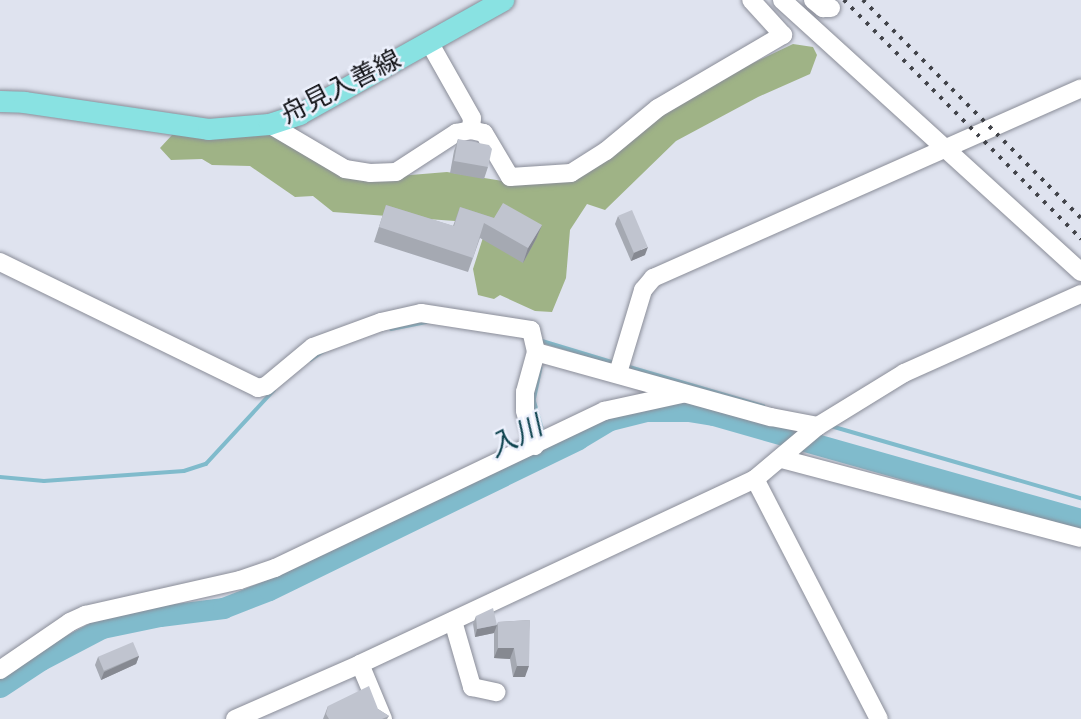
<!DOCTYPE html>
<meta charset="utf-8">
<style>
body{margin:0}
#map{position:relative;width:1081px;height:719px;overflow:hidden;background:#dfe3ef;font-family:Figtree,"Noto Sans JP",sans-serif}
div>[style]{position:absolute}
.forest>*{inset:0;background:#9fb386}
.stream>*{height:3.5px;margin:-1.75px;padding:0 1.75px;transform-origin:1.75px;border-radius:1.75px;background:#80bbcc}
.river>*{height:21px;margin:-10.5px;padding:0 10.5px;transform-origin:10.5px;border-radius:10.5px;background:#80bbcc}
.roads{filter:drop-shadow(0 0 2px #8a8d98) drop-shadow(0 0 2px #8a8d98)}
.minor>*{height:18px;margin:-9px;padding:0 9px;transform-origin:9px;border-radius:9px;background:#fff}
.major>*{height:21px;margin:-10.5px;padding:0 10.5px;transform-origin:10.5px;border-radius:10.5px;background:#89e2e2}
.rail>*{height:3.5px;margin-top:-1.75px;transform-origin:0;background:repeating-linear-gradient(90deg,#42444a 0 3.5px,transparent 0 10.5px)}
.wall>*{inset:0;background:#a5a9b2}
.shaded-wall>*{inset:0;background:#868991}
.building>*{inset:0;background:#c0c4cf;transform-origin:0 0}
span{translate:-50% -50%;white-space:nowrap;text-align:center;line-height:1.15;-webkit-text-stroke:5px #ecf0fc;paint-order:stroke}
.street-label{font-size:26px;color:#121317}
.water-label{font-size:28px;color:#0e434f;font-style:italic}
</style>
<div id="map">
<div class="forest">
<div style="clip-path:polygon(793px 44px,813px 47px,817px 55px,810px 74px,758px 97px,676px 141px,605px 210px,587px 204px,570px 230px,566px 278px,552px 312px,535px 311px,500px 295px,494px 299px,478px 295px,473px 269px,487px 225px,472px 218px,455px 221px,333px 212px,313px 196px,295px 197px,250px 166px,212px 165px,202px 159px,171px 160px,160px 148px,172px 135px,183px 133px,279px 135px,374px 178px,447px 172px,509px 182px,554px 182px,703px 87px)"></div>
</div>
<div class="stream">
<div style="left:391px;top:329px;width:38px;rotate:-11deg"></div>
<div style="left:539px;top:340px;width:79px;rotate:16.8deg"></div>
<div style="left:310px;top:360px;width:17px;rotate:-33deg"></div>
<div style="left:626px;top:366px;width:143px;rotate:16.3deg"></div>
<div style="left:541px;top:368px;width:33px;rotate:102deg"></div>
<div style="left:534px;top:400px;width:36px;rotate:74deg"></div>
<div style="left:831px;top:426px;width:260px;rotate:16.1deg"></div>
<div style="left:0;top:477px;width:44px;rotate:5.2deg"></div>
<div style="left:44px;top:481px;width:140px;rotate:-4.1deg"></div>
<div style="left:184px;top:471px;width:23px;rotate:-18deg"></div>
<div style="left:206px;top:464px;width:100px;rotate:-47.4deg"></div>
</div>
<div class="river">
<div style="left:0;top:687px;width:49px;rotate:-33.4deg"></div>
<div style="left:41px;top:660px;width:69px;rotate:-27.7deg"></div>
<div style="left:102px;top:628px;width:59px;rotate:-11.7deg"></div>
<div style="left:160px;top:616px;width:64px;rotate:-7.2deg"></div>
<div style="left:223px;top:608px;width:49px;rotate:-21.4deg"></div>
<div style="left:269px;top:590px;width:344px;rotate:-26deg"></div>
<div style="left:578px;top:439px;width:37px;rotate:-31deg"></div>
<div style="left:610px;top:420px;width:37px;rotate:-14deg"></div>
<div style="left:646px;top:411px;width:42px"></div>
<div style="left:688px;top:411px;width:25px;rotate:9deg"></div>
<div style="left:713px;top:415px;width:382px;rotate:15.8deg"></div>
</div>
<div class="roads">
<div class="minor">
<div style="left:782px;top:0;width:404px;rotate:42.3deg"></div>
<div style="left:813px;top:0;width:13px;rotate:39deg"></div>
<div style="left:823px;top:8px;width:8px"></div>
<div style="left:429px;top:42px;width:87px;rotate:60.5deg"></div>
<div style="left:472px;top:118px;width:12px;rotate:95deg"></div>
<div style="left:269px;top:124px;width:88px;rotate:30.6deg"></div>
<div style="left:345px;top:169px;width:25px;rotate:9deg"></div>
<div style="left:370px;top:173px;width:26px;rotate:-2deg"></div>
<div style="left:396px;top:172px;width:72px;rotate:-33deg"></div>
<div style="left:456px;top:133px;width:15px;rotate:-11deg"></div>
<div style="left:471px;top:130px;width:13px;rotate:13deg"></div>
<div style="left:484px;top:133px;width:51px;rotate:59.4deg"></div>
<div style="left:510px;top:177px;width:61px;rotate:-3.8deg"></div>
<div style="left:571px;top:173px;width:41px;rotate:-32.2deg"></div>
<div style="left:606px;top:151px;width:67px;rotate:-39.6deg"></div>
<div style="left:658px;top:108px;width:145px;rotate:-30.3deg"></div>
<div style="left:783px;top:35px;width:47px;rotate:-132.4deg"></div>
<div style="left:0;top:262px;width:287px;rotate:26deg"></div>
<div style="left:258px;top:388px;width:8px;rotate:-14deg"></div>
<div style="left:266px;top:386px;width:61px;rotate:-39.7deg"></div>
<div style="left:313px;top:347px;width:72px;rotate:-20.2deg"></div>
<div style="left:381px;top:322px;width:41px;rotate:-12.7deg"></div>
<div style="left:421px;top:313px;width:111px;rotate:8.8deg"></div>
<div style="left:531px;top:330px;width:23px;rotate:77deg"></div>
<div style="left:536px;top:352px;width:244px;rotate:15.5deg"></div>
<div style="left:771px;top:417px;width:48px;rotate:10.8deg"></div>
<div style="left:618px;top:373px;width:87px;rotate:-73.2deg"></div>
<div style="left:643px;top:290px;width:16px;rotate:-50deg"></div>
<div style="left:653px;top:278px;width:468px;rotate:-23.9deg"></div>
<div style="left:535px;top:446px;width:37px;rotate:-106deg"></div>
<div style="left:525px;top:410px;width:18px;rotate:-90deg"></div>
<div style="left:525px;top:392px;width:41px;rotate:-74.6deg"></div>
<div style="left:782px;top:459px;width:309px;rotate:14.8deg"></div>
<div style="left:755px;top:479px;width:270px;rotate:62.7deg"></div>
<div style="left:453px;top:621px;width:69px;rotate:73.9deg"></div>
<div style="left:472px;top:687px;width:25px;rotate:12deg"></div>
<div style="left:360px;top:664px;width:60px;rotate:67.3deg"></div>
<div style="left:0;top:670px;width:85px;rotate:-34.4deg"></div>
<div style="left:70px;top:622px;width:17px;rotate:-25deg"></div>
<div style="left:85px;top:615px;width:159px;rotate:-12.7deg"></div>
<div style="left:240px;top:580px;width:37px;rotate:-19deg"></div>
<div style="left:275px;top:568px;width:365px;rotate:-25.5deg"></div>
<div style="left:604px;top:411px;width:80px;rotate:-12.3deg"></div>
<div style="left:235px;top:719px;width:137px;rotate:-23.7deg"></div>
<div style="left:360px;top:664px;width:436px;rotate:-25.1deg"></div>
<div style="left:755px;top:479px;width:82px;rotate:-40.1deg"></div>
<div style="left:818px;top:426px;width:101px;rotate:-31.6deg"></div>
<div style="left:904px;top:373px;width:194px;rotate:-24.1deg"></div>
</div>
<div class="major">
<div style="left:0;top:101px;width:24px;rotate:2deg"></div>
<div style="left:24px;top:102px;width:186px;rotate:8.3deg"></div>
<div style="left:208px;top:129px;width:61px;rotate:-4.7deg"></div>
<div style="left:269px;top:124px;width:32px;rotate:-18deg"></div>
<div style="left:299px;top:114px;width:234px;rotate:-29.2deg"></div>
</div>
</div>
<div class="rail">
<div style="left:844px;top:0;width:337px;rotate:45.2deg"></div>
<div style="left:863px;top:0;width:308px;rotate:45deg"></div>
</div>
<div class="wall">
<div style="clip-path:polygon(458px 139px,488px 167px,484px 179px,450px 173px,454px 151px)"></div>
<div style="clip-path:polygon(386px 205px,453px 226px,460px 207px,494px 218px,542px 225px,536px 239px,523px 263px,480px 238px,468px 272px,374px 242px)"></div>
<div style="clip-path:polygon(618px 216px,645px 255px,631px 261px,615px 224px)"></div>
<div style="clip-path:polygon(476px 616px,497px 625px,498px 622px,530px 620px,525px 677px,513px 677px,510px 659px,494px 658px,494px 633px,475px 637px,473px 624px)"></div>
<div style="clip-path:polygon(139px 656px,136px 664px,101px 680px,95px 665px,98px 657px)"></div>
<div style="clip-path:polygon(328px 706px,378px 709px,389px 716px,387px 719px,323px 719px)"></div>
</div>
<div class="shaded-wall">
<div style="clip-path:polygon(542px 225px,536px 239px,523px 263px,528px 248px)"></div>
<div style="clip-path:polygon(648px 247px,645px 255px,631px 261px,634px 253px)"></div>
<div style="clip-path:polygon(497px 625px,494px 633px,475px 637px,477px 629px)"></div>
<div style="clip-path:polygon(498px 648px,514px 648px,510px 659px,494px 658px)"></div>
<div style="clip-path:polygon(139px 656px,136px 664px,101px 680px,104px 672px)"></div>
<div style="clip-path:polygon(517px 666px,529px 666px,525px 677px,513px 677px)"></div>
</div>
<div class="building">
<div style="clip-path:polygon(458px 139px,489px 145px,492px 149px,488px 167px,454px 161px)"></div>
<div style="clip-path:polygon(503px 203px,542px 225px,528px 248px,484px 223px,473px 258px,379px 227px,386px 205px,454px 226px,460px 207px,494px 218px)"></div>
<div style="left:632px;top:210px;width:40px;height:15px;rotate:67deg"></div>
<div style="clip-path:polygon(493px 608px,497px 625px,477px 629px,476px 616px)"></div>
<div style="clip-path:polygon(530px 620px,529px 666px,517px 666px,514px 648px,498px 648px,498px 622px)"></div>
<div style="left:133px;top:642px;width:15px;height:38px;rotate:67deg"></div>
<div style="clip-path:polygon(369px 686px,378px 709px,389px 716px,382px 719px,329px 719px,326px 714px,328px 706px)"></div>
</div>
<div class="street-label">
<span style="left:341px;top:87px;rotate:-27deg">舟見入善線</span>
</div>
<div class="water-label">
<span style="left:515px;top:436px;rotate:-27deg">入川</span>
</div>
</div>
